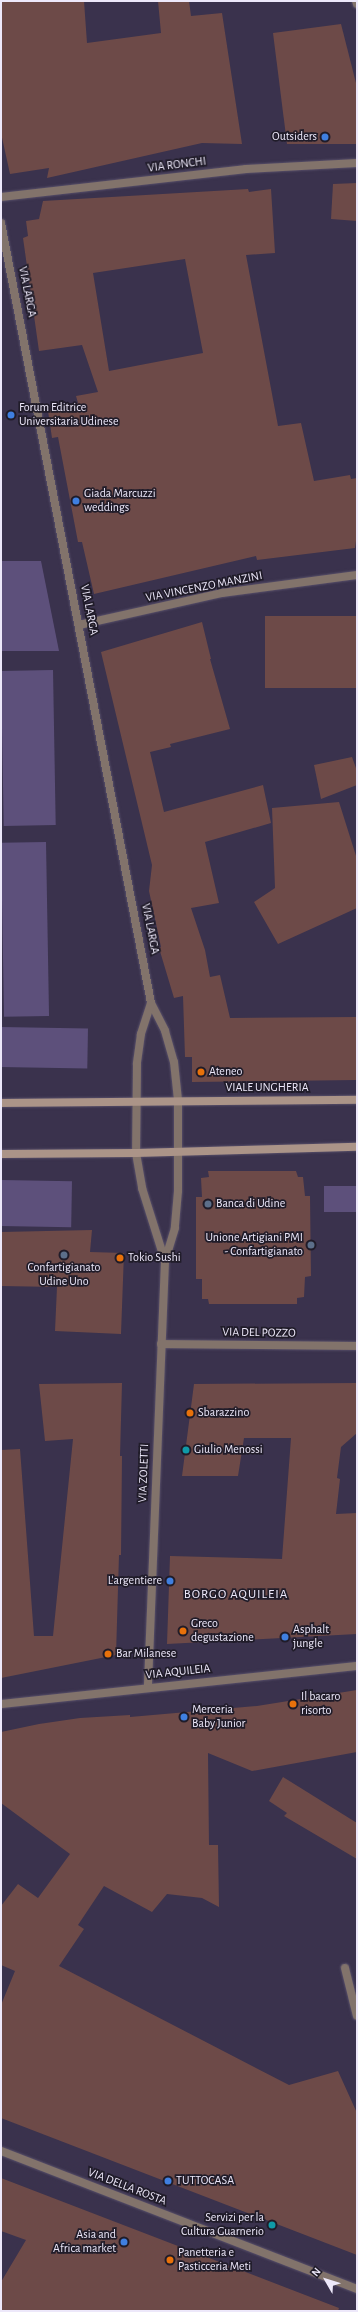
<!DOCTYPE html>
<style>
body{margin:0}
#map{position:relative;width:358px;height:2312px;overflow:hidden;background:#3a324d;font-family:"Alegreya Sans",sans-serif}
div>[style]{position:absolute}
.green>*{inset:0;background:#5d507b;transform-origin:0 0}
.building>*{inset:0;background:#6d4a48;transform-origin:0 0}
.roads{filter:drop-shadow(0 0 1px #574f69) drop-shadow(0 0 1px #574f69)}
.street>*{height:8px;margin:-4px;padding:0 4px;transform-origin:4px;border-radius:4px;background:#82736b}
.secondary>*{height:8px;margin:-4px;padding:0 4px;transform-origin:4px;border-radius:4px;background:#ab9488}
.dots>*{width:11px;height:11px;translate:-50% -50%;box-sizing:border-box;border:2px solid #201c29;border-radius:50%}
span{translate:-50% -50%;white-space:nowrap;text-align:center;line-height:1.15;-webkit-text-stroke:3.5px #201c29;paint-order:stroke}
.poi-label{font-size:12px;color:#ede8fa}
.right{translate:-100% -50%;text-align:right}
.left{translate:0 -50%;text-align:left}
.street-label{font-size:12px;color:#ede8fa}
.neighbourhood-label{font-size:13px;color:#ede8fa;letter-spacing:1px}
.frame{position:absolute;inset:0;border:2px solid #ede8fa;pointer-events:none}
.north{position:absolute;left:306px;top:2260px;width:40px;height:40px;-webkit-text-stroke:3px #201c29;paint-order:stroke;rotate:309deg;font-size:11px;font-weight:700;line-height:16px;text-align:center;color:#ede8fa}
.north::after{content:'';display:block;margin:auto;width:14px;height:18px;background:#ede8fa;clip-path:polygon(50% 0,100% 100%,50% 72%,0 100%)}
</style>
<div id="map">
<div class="green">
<div style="clip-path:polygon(1px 561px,41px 561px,59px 651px,1px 651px)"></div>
<div style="left:53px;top:670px;width:155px;height:52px;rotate:89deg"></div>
<div style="left:46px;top:842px;width:174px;height:45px;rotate:89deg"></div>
<div style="left:1px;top:1027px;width:87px;height:40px;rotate:1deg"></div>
<div style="left:1px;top:1180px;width:71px;height:46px;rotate:1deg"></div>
<div style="left:324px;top:1186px;width:33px;height:26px"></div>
</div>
<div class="building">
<div style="clip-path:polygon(1px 1px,84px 1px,87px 43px,161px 33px,158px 1px,189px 1px,191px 16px,222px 13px,242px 144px,202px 143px,47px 178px,49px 168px,10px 174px,1px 133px)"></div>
<div style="clip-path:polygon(341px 24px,357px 87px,357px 144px,287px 144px,273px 33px)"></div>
<div style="clip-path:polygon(357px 183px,357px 221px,331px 219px,333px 184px)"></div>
<div style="clip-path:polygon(evenodd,248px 189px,249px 192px,271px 189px,275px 253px,246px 255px,278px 426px,301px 423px,314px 481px,350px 475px,351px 479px,357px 478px,357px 534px,355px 548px,257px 560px,256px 556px,94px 594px,82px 542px,78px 542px,58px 437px,52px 438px,48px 411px,78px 403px,76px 396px,98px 392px,82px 345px,39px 351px,23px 238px,28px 236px,26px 221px,39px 219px,43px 201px,248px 189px,185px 259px,203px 353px,109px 371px,93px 273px,185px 259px)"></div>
<div style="left:357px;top:616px;width:72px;height:92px;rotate:90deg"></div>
<div style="clip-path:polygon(202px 622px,211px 659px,210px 659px,230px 729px,170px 744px,171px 747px,150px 752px,164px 812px,263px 785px,271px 823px,205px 842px,219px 903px,191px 908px,205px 950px,210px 977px,220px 975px,230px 1018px,357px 1017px,357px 1080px,192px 1082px,192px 1057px,185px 1057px,183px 996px,174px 998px,159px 948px,161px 947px,149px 891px,152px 865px,101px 652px)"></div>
<div style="clip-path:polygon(352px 757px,357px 771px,357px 785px,321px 799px,314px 765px)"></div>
<div style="clip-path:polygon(339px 802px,357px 859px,357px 908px,278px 944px,254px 902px,275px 888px,272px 808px)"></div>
<div style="clip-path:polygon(208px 1171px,296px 1171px,298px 1177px,303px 1177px,305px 1196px,310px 1196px,311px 1276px,305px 1277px,304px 1297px,297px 1298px,297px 1304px,209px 1304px,208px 1299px,202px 1299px,202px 1279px,196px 1279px,196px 1197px,202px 1197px,201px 1178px,209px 1177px)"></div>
<div style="clip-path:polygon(92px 1230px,90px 1252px,124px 1253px,121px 1334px,55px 1331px,57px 1287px,1px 1286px,1px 1232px)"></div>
<div style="clip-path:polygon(122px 1383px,120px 1456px,122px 1456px,121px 1555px,119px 1555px,116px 1655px,1px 1678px,1px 1450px,20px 1449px,34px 1636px,53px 1636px,73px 1439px,45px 1441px,39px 1384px)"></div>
<div style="clip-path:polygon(357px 1383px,357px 1433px,341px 1447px,337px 1478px,340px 1479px,336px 1514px,357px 1513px,357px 1634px,167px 1644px,170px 1556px,282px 1559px,291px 1438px,244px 1438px,238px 1476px,182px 1476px,194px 1384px)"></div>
<div style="clip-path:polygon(357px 1690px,357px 1752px,252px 1771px,208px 1753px,209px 1845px,218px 1845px,219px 1907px,202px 1898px,167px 1894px,152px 1912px,104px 1886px,78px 1925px,84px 1929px,59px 1966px,289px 2085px,338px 2071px,357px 2113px,357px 2255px,1px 2118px,1px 2005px,15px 1971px,1px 1965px,1px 1906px,18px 1884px,38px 1898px,70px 1854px,1px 1803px,1px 1732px,39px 1724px,80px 1718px,130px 1715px,130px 1717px,257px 1706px)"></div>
<div style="clip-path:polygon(283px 1777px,357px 1823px,357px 1859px,284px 1816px,287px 1813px,269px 1801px)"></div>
<div style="clip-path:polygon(1px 2178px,339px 2308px,338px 2311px,1px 2311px,1px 2282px,26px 2240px,1px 2231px)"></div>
</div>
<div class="roads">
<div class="street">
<div style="left:356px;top:1px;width:3px;rotate:72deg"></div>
<div style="left:1px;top:197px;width:247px;rotate:-6.5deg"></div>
<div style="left:246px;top:169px;width:111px;rotate:-3.1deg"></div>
<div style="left:1px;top:223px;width:794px;rotate:79.11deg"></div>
<div style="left:151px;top:1003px;width:31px;rotate:63deg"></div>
<div style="left:165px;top:1031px;width:32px;rotate:74deg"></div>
<div style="left:174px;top:1062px;width:39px;rotate:84deg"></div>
<div style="left:178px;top:1101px;width:90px;rotate:90deg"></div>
<div style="left:178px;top:1191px;width:37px;rotate:95deg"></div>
<div style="left:175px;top:1228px;width:34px;rotate:107deg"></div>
<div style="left:165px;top:1261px;width:426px;rotate:92.3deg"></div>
<div style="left:79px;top:625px;width:147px;rotate:-12.6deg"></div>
<div style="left:222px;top:593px;width:136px;rotate:-7.6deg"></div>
<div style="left:151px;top:1003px;width:33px;rotate:108deg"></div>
<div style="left:141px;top:1034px;width:30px;rotate:98deg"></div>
<div style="left:137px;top:1064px;width:89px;rotate:90.6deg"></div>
<div style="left:136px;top:1153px;width:36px;rotate:80deg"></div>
<div style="left:142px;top:1188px;width:77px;rotate:72.5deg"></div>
<div style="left:161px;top:1344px;width:196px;rotate:0.6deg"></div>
<div style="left:1px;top:1704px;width:358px;rotate:-6.1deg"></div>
<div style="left:345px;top:1968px;width:49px;rotate:76deg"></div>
<div style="left:1px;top:2151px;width:382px;rotate:21.2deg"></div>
</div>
<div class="secondary">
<div style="left:1px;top:1103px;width:356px;rotate:-0.5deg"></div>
<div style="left:1px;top:1154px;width:135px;rotate:-0.4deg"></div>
<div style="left:136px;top:1153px;width:221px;rotate:-1.6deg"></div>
</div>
</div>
<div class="dots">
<div style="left:325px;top:137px;background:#3f7fe0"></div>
<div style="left:11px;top:415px;background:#3f7fe0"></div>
<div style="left:76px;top:501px;background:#3f7fe0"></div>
<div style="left:201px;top:1072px;background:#e8710a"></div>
<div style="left:208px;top:1204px;background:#5c6f8a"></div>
<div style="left:311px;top:1245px;background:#5c6f8a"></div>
<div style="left:64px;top:1255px;background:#5c6f8a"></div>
<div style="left:120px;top:1258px;background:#e8710a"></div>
<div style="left:190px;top:1413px;background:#e8710a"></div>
<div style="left:186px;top:1450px;background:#0f9aa8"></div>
<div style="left:170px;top:1581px;background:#3f7fe0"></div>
<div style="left:183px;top:1631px;background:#e8710a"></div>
<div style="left:285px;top:1637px;background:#3f7fe0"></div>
<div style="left:108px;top:1654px;background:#e8710a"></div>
<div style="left:293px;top:1704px;background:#e8710a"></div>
<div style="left:184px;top:1717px;background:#3f7fe0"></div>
<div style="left:168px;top:2181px;background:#3f7fe0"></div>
<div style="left:272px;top:2225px;background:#0f9aa8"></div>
<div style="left:124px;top:2242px;background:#3f7fe0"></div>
<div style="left:170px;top:2260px;background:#e8710a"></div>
</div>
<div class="poi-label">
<span class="right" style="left:317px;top:137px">Outsiders</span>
<span class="left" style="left:19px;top:415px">Forum Editrice<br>Universitaria Udinese</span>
<span class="left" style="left:84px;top:501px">Giada Marcuzzi<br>weddings</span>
<span class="left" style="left:209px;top:1072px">Ateneo</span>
<span class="left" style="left:216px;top:1204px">Banca di Udine</span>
<span class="right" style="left:303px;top:1245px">Unione Artigiani PMI<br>- Confartigianato</span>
<span class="left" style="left:128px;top:1258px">Tokio Sushi</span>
<span style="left:64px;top:1275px">Confartigianato<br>Udine Uno</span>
<span class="left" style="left:198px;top:1413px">Sbarazzino</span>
<span class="left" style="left:194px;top:1450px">Giulio Menossi</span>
<span class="right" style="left:162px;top:1581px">L'argentiere</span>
<span class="left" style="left:191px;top:1631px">Greco<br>degustazione</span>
<span class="left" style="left:293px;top:1637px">Asphalt<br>jungle</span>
<span class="left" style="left:116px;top:1654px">Bar Milanese</span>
<span class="left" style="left:301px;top:1704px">Il bacaro<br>risorto</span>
<span class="left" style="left:192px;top:1717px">Merceria<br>Baby Junior</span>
<span class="left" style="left:176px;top:2181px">TUTTOCASA</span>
<span class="right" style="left:264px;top:2225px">Servizi per la<br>Cultura Guarnerio</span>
<span class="right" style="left:116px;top:2242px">Asia and<br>Africa market</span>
<span class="left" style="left:178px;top:2260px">Panetteria e<br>Pasticceria Meti</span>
</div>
<div class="street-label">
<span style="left:177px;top:165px;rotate:-7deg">VIA RONCHI</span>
<span style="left:27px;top:292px;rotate:79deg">VIA LARGA</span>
<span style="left:204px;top:587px;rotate:-11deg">VIA VINCENZO MANZINI</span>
<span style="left:89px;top:610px;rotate:79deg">VIA LARGA</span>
<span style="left:150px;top:929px;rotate:79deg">VIA LARGA</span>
<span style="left:267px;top:1088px">VIALE UNGHERIA</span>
<span style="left:259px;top:1333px;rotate:1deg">VIA DEL POZZO</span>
<span style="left:144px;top:1473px;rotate:-88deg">VIA ZOLETTI</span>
<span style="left:178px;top:1672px;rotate:-6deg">VIA AQUILEIA</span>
<span style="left:127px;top:2187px;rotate:21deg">VIA DELLA ROSTA</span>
</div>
<div class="neighbourhood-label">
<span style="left:236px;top:1595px">BORGO AQUILEIA</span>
</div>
<div class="frame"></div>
<div class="north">N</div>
</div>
